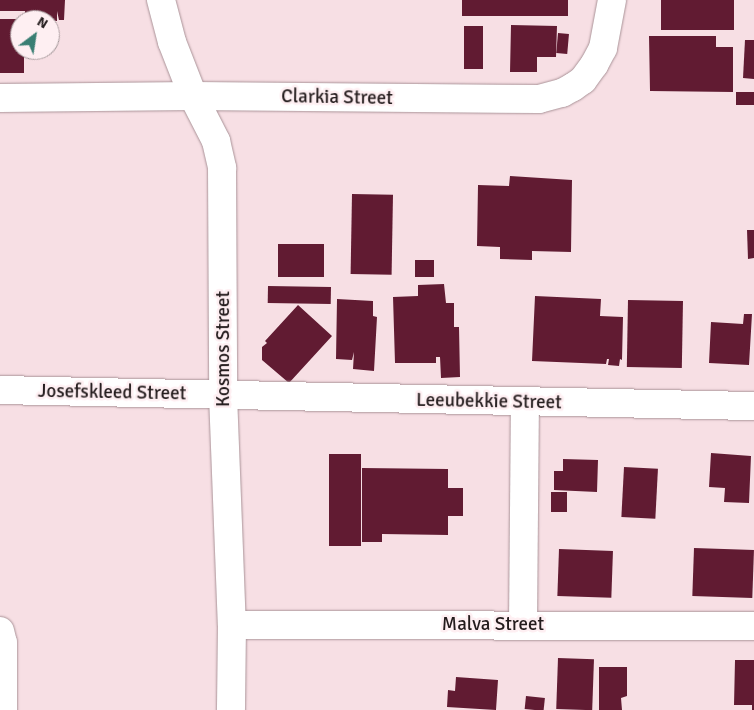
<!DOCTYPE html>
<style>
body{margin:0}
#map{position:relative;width:754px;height:710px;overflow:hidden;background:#f7dfe4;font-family:Signika,sans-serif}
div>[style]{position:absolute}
.building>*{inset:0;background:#611b32;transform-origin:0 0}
.roads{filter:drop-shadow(0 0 1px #aa9398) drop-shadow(0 0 1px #aa9398)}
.minor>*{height:28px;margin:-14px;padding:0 14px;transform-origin:14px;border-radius:14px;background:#fff}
span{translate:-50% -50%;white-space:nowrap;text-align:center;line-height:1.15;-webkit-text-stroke:5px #feeff2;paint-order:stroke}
.street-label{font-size:19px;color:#231b1c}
.north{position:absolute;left:10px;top:10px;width:50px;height:50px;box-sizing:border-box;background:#feeff2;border:1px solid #a69a9c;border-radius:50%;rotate:31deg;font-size:14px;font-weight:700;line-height:20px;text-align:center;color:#231b1c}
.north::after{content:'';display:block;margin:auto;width:18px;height:22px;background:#397e73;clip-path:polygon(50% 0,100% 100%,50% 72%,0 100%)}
</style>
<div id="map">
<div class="building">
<div style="clip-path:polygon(0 0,65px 0,64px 20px,59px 20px,57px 11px,57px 21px,25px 20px,25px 11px,0 11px)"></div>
<div style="left:462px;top:0;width:106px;height:16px"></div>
<div style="left:661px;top:0;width:73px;height:30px"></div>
<div style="clip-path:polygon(0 19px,20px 19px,20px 50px,24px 50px,24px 73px,0 73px)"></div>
<div style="clip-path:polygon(511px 25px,557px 26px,556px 57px,537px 57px,537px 72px,510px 72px)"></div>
<div style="left:464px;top:26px;width:19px;height:43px"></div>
<div style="left:558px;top:33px;width:11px;height:20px;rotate:5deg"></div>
<div style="clip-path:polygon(649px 36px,716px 36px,716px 47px,733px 47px,733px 92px,650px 91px)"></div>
<div style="clip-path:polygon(745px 40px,754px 40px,754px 79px,743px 78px)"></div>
<div style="left:736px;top:92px;width:18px;height:13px"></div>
<div style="clip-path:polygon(510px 176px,572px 180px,571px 252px,532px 251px,532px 260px,500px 259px,500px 247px,477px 246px,478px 185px,509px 186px)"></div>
<div style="left:352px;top:194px;width:41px;height:80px;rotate:1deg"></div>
<div style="clip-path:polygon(747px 230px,754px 230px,754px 258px,748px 259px)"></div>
<div style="left:278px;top:244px;width:46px;height:33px"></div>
<div style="left:415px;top:260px;width:19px;height:17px"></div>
<div style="clip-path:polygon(444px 284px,446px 303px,454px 303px,454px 327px,459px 327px,460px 377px,441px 378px,440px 357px,436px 357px,436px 363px,395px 363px,393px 297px,418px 296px,418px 285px)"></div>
<div style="left:268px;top:286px;width:63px;height:17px;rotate:1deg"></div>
<div style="clip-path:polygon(535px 296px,601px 299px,600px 316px,623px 317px,622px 360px,620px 359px,619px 366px,608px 365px,609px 359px,607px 359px,606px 364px,532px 361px)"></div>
<div style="clip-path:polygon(337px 299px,373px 301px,373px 316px,377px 317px,374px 371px,353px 369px,354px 352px,352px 360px,336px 359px)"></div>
<div style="left:628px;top:300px;width:55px;height:67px;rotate:1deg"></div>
<div style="clip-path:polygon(298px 305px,332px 336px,289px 383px,262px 360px,262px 347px,267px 343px,265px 341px)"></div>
<div style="clip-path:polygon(744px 314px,752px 314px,749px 365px,709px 363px,711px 322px,743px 324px)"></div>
<div style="clip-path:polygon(711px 453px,751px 456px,749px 503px,724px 502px,725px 488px,709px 487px)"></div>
<div style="left:329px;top:454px;width:32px;height:92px"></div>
<div style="clip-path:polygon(563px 459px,598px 460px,597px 492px,554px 490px,554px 471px,563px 471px)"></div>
<div style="left:624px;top:467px;width:34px;height:50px;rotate:3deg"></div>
<div style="clip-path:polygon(362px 468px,448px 469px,448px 488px,463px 488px,463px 516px,448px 516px,448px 535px,382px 534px,382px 542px,362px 542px)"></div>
<div style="left:551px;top:492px;width:16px;height:20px"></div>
<div style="left:694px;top:548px;width:60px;height:48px;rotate:2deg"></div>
<div style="left:559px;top:549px;width:54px;height:47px;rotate:2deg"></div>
<div style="left:558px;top:658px;width:36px;height:51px;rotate:2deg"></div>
<div style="clip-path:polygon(735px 660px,754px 660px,754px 710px,752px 710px,752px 705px,734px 705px)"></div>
<div style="clip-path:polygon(599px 667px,627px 667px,627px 696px,621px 698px,622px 710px,599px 710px)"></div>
<div style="clip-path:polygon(456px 677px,498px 680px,496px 710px,447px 707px,448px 690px,455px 691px)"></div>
<div style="left:526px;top:696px;width:19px;height:13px;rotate:6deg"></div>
</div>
<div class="roads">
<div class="minor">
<div style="left:161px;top:0;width:43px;rotate:75.3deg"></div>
<div style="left:172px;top:42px;width:58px;rotate:68.7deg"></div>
<div style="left:193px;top:96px;width:51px;rotate:62.9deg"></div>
<div style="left:216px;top:141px;width:28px;rotate:77deg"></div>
<div style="left:222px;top:168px;width:227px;rotate:89.7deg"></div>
<div style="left:223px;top:395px;width:230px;rotate:87.8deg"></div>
<div style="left:232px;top:625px;width:85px;rotate:90.7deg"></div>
<div style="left:0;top:98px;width:193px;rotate:-0.6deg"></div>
<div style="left:193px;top:96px;width:346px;rotate:0.5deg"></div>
<div style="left:539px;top:99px;width:24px;rotate:-15deg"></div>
<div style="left:562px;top:93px;width:13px;rotate:-29deg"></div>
<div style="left:573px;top:87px;width:12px;rotate:-35deg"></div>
<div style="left:583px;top:80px;width:19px;rotate:-54deg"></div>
<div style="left:594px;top:65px;width:19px;rotate:-62deg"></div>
<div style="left:603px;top:48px;width:49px;rotate:-79.4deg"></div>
<div style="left:0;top:390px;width:754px;rotate:1.22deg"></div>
<div style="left:232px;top:625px;width:522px;rotate:0.11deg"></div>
<div style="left:523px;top:625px;width:222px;rotate:-89.5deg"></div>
<div style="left:0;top:631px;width:12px;rotate:76deg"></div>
<div style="left:3px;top:643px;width:67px;rotate:90deg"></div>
</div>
</div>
<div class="street-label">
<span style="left:337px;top:98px;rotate:1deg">Clarkia Street</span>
<span style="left:224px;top:349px;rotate:-90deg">Kosmos Street</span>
<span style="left:112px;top:393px;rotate:1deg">Josefskleed Street</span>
<span style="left:489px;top:402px;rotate:1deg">Leeubekkie Street</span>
<span style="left:493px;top:625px">Malva Street</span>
</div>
<div class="north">N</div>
</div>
